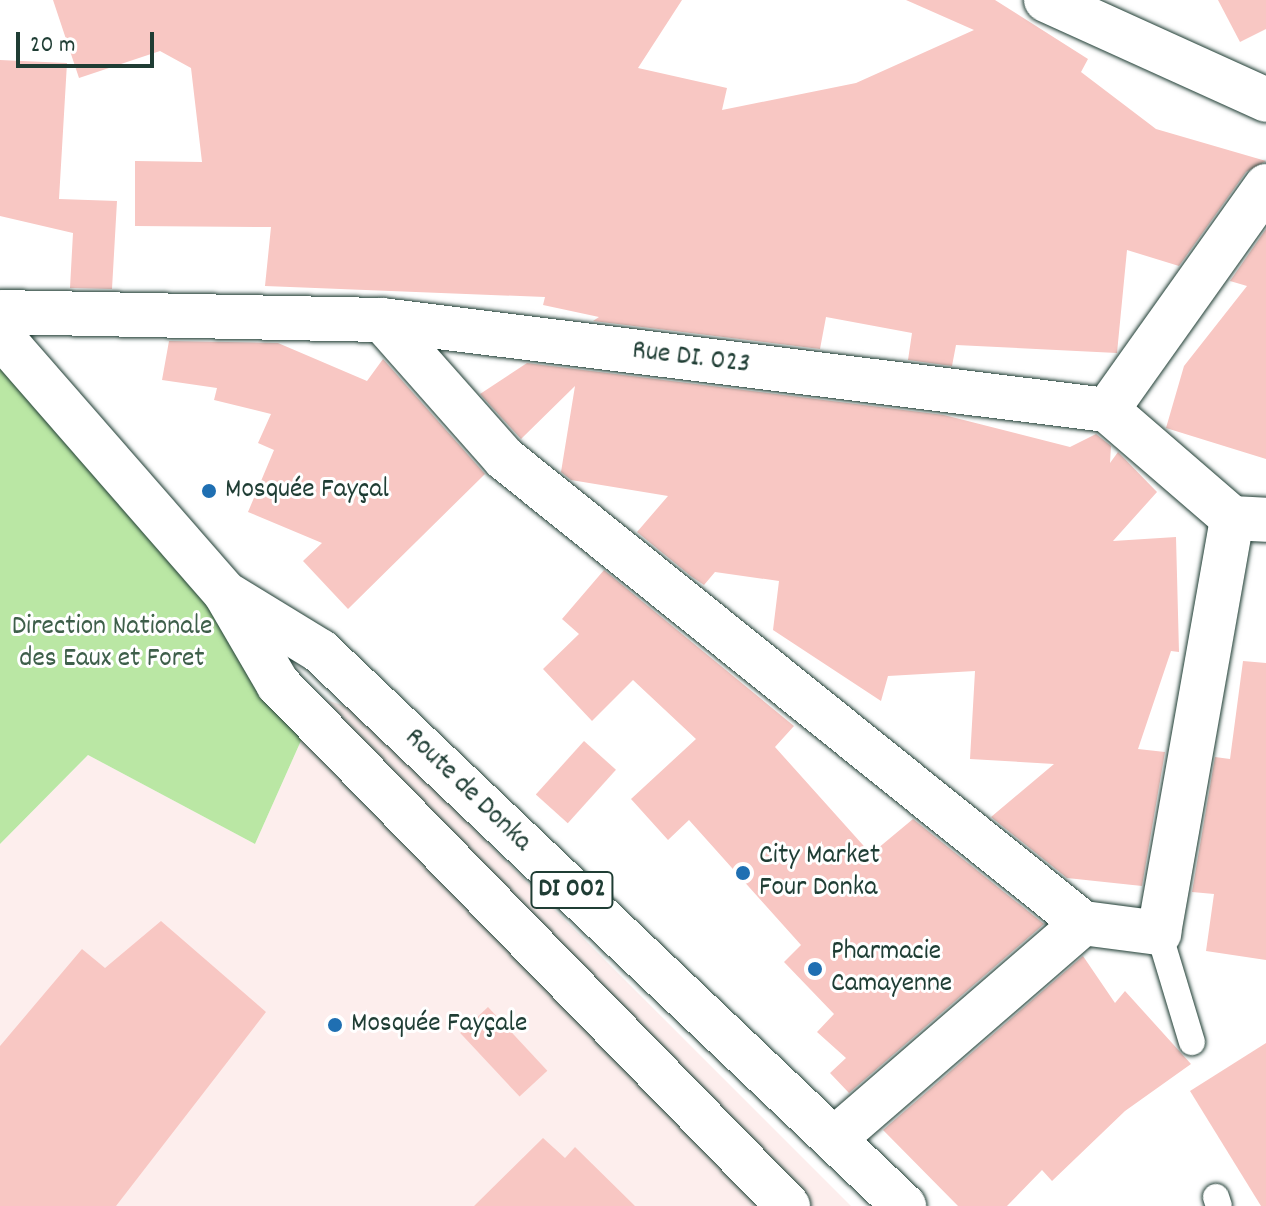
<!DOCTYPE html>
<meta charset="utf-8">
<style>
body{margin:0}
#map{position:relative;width:1266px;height:1206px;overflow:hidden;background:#fff;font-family:Dekko,sans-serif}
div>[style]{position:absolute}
.built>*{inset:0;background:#fdeeed}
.green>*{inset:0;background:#bae7a4}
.building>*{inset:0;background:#f8c7c3;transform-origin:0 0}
.roads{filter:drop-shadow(0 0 2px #1f3d34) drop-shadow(0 0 2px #1f3d34)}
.service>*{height:26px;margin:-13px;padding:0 13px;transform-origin:13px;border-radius:13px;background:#fff}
.minor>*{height:44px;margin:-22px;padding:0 22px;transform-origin:22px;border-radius:22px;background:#fff}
.primary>*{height:44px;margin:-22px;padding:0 22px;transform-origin:22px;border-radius:22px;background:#fff}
.dots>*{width:22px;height:22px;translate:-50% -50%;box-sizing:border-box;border:4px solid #fff;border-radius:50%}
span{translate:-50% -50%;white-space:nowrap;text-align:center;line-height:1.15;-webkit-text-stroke:6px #fff;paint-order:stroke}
.shield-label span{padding:2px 6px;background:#fff;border:2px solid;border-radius:6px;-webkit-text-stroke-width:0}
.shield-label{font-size:26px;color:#1f3d34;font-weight:700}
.street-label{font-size:28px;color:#1f3d34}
.poi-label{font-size:28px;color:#1f3d34}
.left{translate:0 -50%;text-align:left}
.park-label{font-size:28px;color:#3e5f4a}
.scale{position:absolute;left:16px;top:32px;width:138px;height:36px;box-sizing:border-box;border:4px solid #1f3d34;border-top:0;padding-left:10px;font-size:24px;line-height:28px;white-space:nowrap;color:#1f3d34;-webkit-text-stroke:6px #fff;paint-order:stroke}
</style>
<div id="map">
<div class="built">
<div style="clip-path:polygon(320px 698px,354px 709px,851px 1206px,0 1206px,0 844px,88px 755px,255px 844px)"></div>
</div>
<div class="green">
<div style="clip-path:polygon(0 368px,320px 698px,255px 844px,88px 755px,0 844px)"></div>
</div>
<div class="building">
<div style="clip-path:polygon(53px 0,682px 0,638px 68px,727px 88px,722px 110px,856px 83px,974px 30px,906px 0,995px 0,1088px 59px,1081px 72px,1156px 129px,1266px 161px,1246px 172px,1179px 266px,1127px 250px,1117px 353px,956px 345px,952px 366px,908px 360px,912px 333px,826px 317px,820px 349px,593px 321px,599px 317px,543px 305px,545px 297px,265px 286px,271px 227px,135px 226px,135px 161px,202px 162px,191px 68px,160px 51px,79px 78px)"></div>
<div style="clip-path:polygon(1218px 0,1266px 0,1266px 29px,1240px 42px)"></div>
<div style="clip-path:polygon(0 60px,67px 63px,59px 199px,117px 201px,112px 289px,70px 288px,73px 233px,0 216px)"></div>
<div style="clip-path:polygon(1266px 229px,1266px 459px,1166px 428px,1184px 366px,1247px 286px,1230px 281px)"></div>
<div style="clip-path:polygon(169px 341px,278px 343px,367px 381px,383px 359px,485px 474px,348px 609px,303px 561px,322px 543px,248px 512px,274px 450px,258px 443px,271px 414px,214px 400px,217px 388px,162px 380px)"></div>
<div style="clip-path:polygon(527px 363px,944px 415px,1070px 447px,1096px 434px,1111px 446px,1110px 463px,1118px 452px,1157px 492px,1113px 541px,1176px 537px,1179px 652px,1171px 651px,1138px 749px,1165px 752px,1142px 886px,1067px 878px,991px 817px,1054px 764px,970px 759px,975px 671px,888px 676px,881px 701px,773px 630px,779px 581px,715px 572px,704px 585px,692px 577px,637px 532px,668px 496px,571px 480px,561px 472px,575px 386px,521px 439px,480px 394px)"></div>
<div style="clip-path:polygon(604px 570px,794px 726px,775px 747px,871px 854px,913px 819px,1044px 924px,849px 1093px,830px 1073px,846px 1058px,817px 1032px,834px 1014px,784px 962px,801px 945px,689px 820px,668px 840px,631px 799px,696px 739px,633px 680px,592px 721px,543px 669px,579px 634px,562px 619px)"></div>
<div style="clip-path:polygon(1243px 661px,1266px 663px,1266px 960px,1206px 951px,1214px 894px,1192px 892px,1215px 757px,1230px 759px)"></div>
<div style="left:584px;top:741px;width:43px;height:72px;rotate:42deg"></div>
<div style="clip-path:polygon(161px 921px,266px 1012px,116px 1206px,0 1206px,0 1046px,82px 949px,105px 968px)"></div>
<div style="clip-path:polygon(1083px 956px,1115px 1003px,1125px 991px,1191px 1064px,1125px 1111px,1052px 1181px,1042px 1170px,1007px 1206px,958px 1206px,883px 1130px)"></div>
<div style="left:488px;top:1007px;width:87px;height:38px;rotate:47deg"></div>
<div style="clip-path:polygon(1266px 1043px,1266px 1206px,1261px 1206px,1190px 1091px)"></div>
<div style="clip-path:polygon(543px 1138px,565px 1158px,575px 1147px,635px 1206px,474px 1206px)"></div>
</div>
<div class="roads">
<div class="service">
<div style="left:1159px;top:933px;width:114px;rotate:73.2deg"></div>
<div style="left:1216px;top:1197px;width:9px;rotate:72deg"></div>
</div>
<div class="minor">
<div style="left:1046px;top:0;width:242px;rotate:24.4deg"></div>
<div style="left:0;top:312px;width:382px;rotate:1.2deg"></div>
<div style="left:382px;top:320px;width:731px;rotate:7.08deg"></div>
<div style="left:1107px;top:410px;width:275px;rotate:-54.6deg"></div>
<div style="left:382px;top:320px;width:184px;rotate:48.5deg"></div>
<div style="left:504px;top:458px;width:743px;rotate:38.77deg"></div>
<div style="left:1107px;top:410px;width:165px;rotate:40.8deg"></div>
<div style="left:1232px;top:518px;width:34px;rotate:3deg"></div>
<div style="left:834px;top:1139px;width:330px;rotate:-40.9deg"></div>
<div style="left:1083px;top:923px;width:77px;rotate:7.5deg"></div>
<div style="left:1159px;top:933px;width:421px;rotate:-80deg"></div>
</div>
<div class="primary">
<div style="left:0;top:335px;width:342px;rotate:48.9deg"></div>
<div style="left:225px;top:593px;width:105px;rotate:59.8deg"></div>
<div style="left:278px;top:684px;width:730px;rotate:45.67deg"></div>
<div style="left:230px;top:596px;width:105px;rotate:31.4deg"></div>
<div style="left:320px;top:651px;width:806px;rotate:43.54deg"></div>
</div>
</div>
<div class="dots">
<div style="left:209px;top:491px;background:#1f6fb2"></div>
<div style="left:743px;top:873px;background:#1f6fb2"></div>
<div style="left:815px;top:969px;background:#1f6fb2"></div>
<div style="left:335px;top:1025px;background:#1f6fb2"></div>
</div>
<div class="shield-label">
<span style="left:572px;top:890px">DI 002</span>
</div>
<div class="street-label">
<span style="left:691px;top:359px;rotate:7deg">Rue DI. 023</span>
<span style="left:467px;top:791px;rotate:44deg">Route de Donka</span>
</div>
<div class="poi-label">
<span class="left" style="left:225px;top:491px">Mosquée Fayçal</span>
<span class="left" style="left:759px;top:873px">City Market<br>Four Donka</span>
<span class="left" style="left:831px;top:969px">Pharmacie<br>Camayenne</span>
<span class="left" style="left:351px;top:1025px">Mosquée Fayçale</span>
</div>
<div class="park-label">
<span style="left:112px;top:644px">Direction Nationale<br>des Eaux et Foret</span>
</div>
<div class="scale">20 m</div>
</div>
